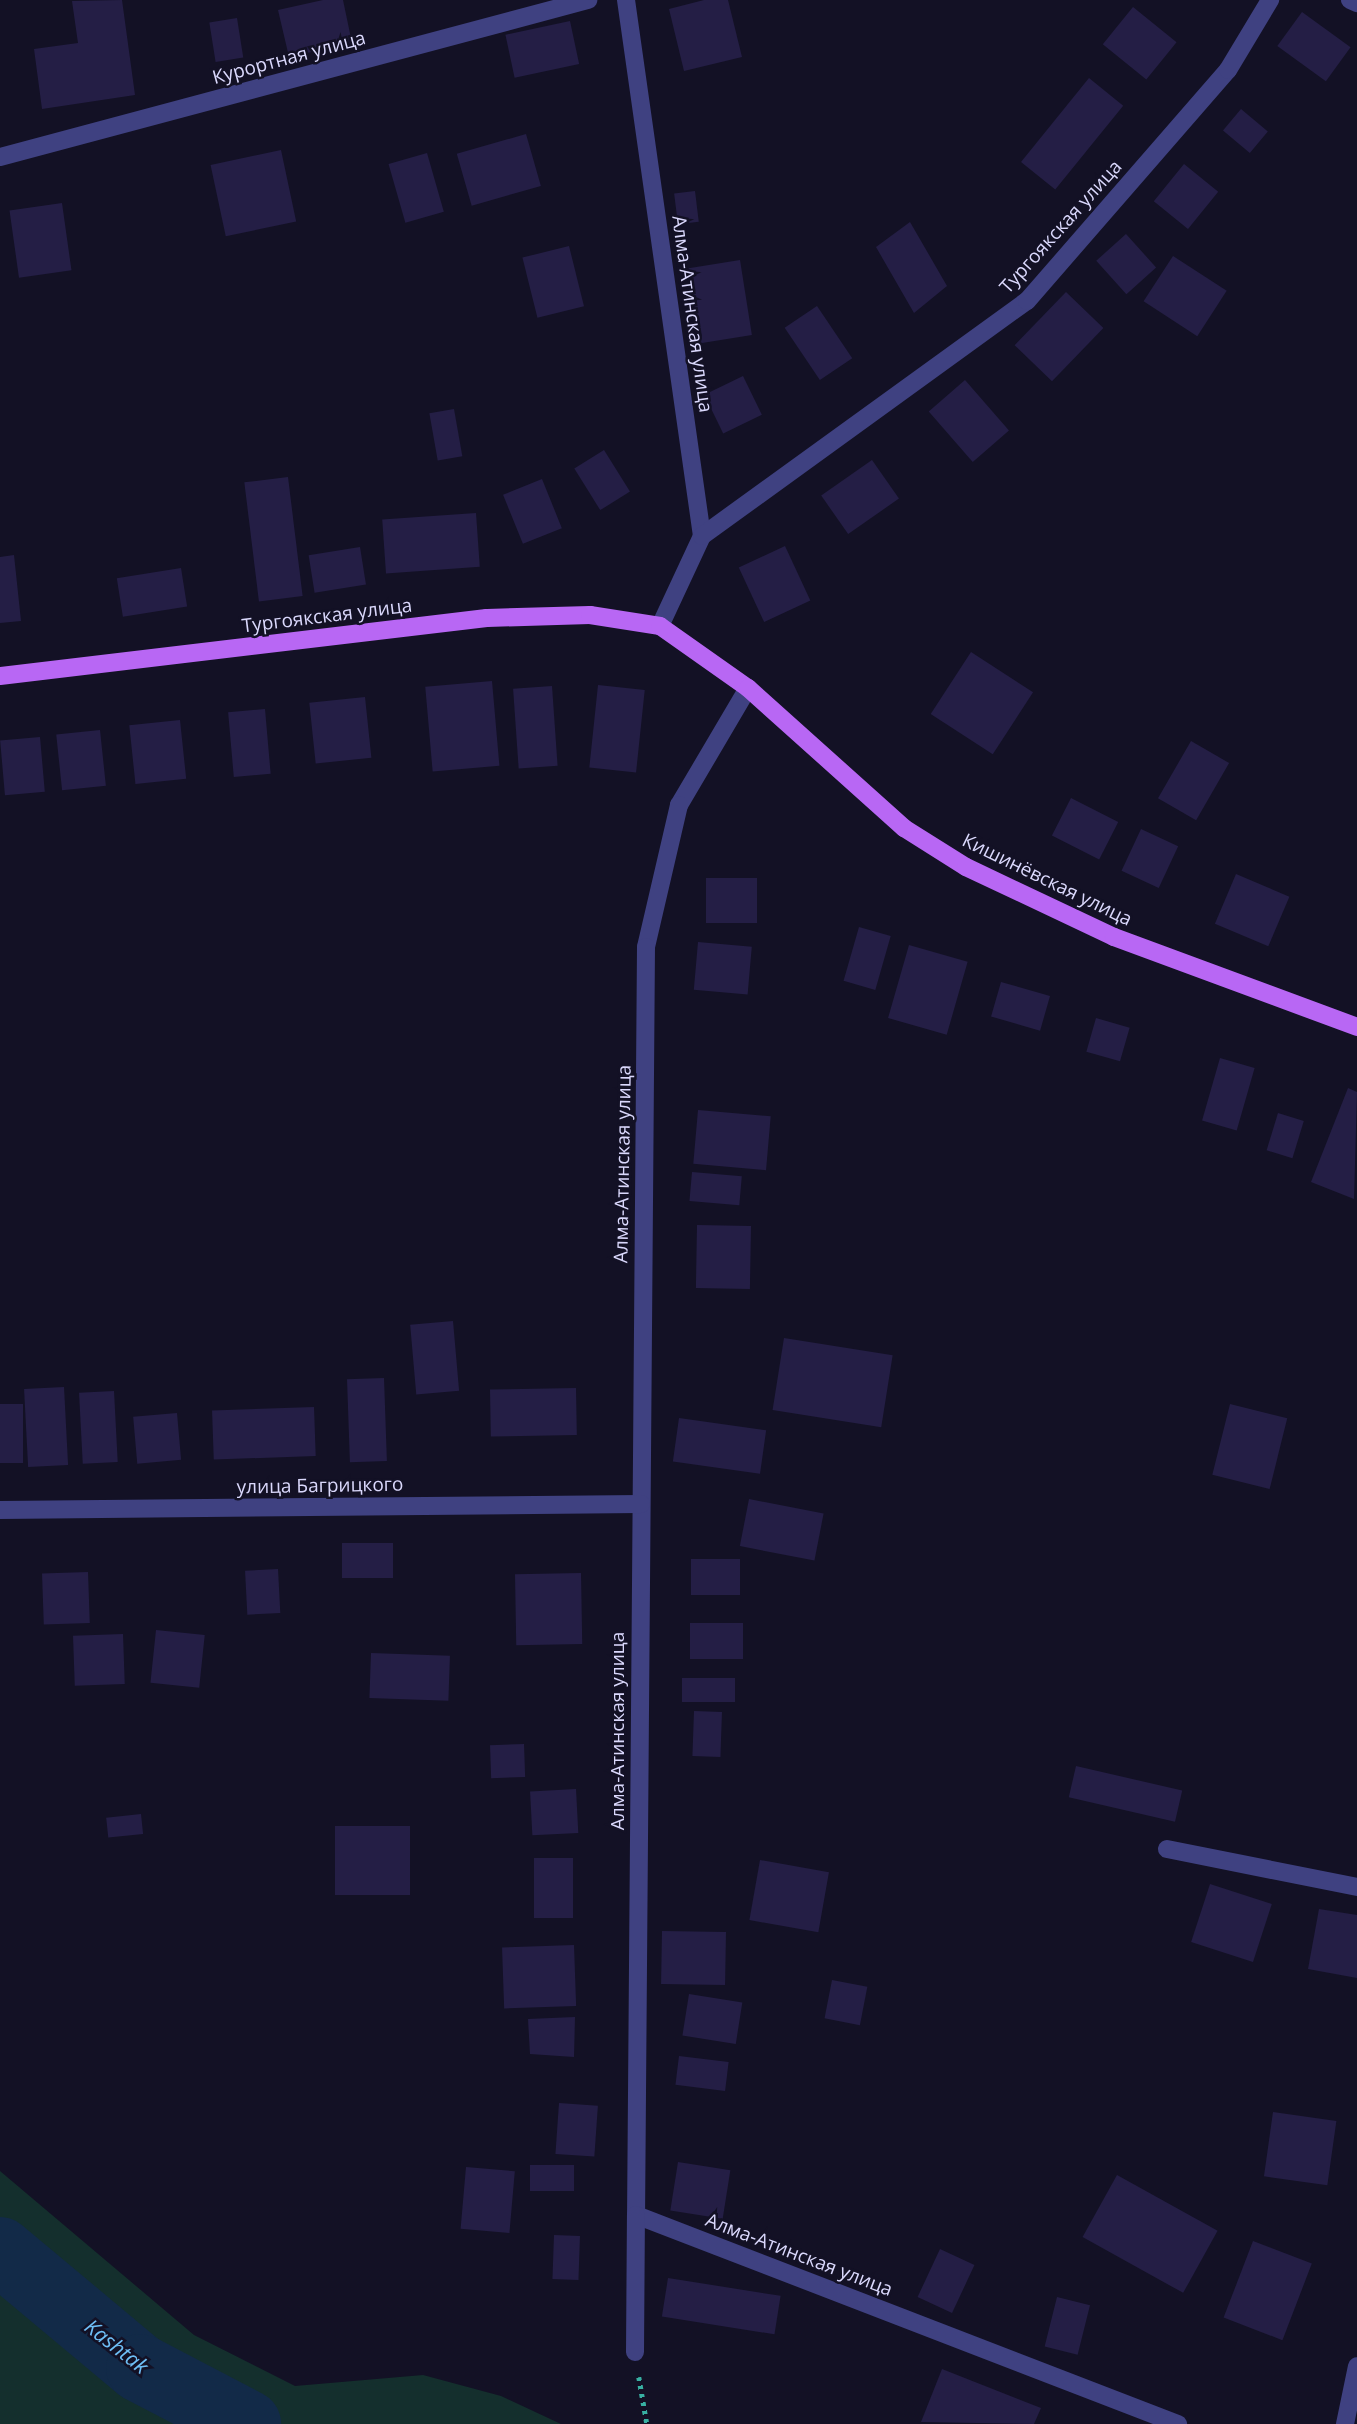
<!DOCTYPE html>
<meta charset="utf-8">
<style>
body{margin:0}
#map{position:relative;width:1357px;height:2424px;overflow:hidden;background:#131125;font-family:"Open Sans",sans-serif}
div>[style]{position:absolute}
.green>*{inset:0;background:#142f2d}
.river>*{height:68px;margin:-34px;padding:0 34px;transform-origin:34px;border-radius:34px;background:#122a48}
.building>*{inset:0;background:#241e45;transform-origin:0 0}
.path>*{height:4.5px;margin-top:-2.25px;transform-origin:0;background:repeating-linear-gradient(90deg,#38b0a2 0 3.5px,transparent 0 8.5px)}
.minor>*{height:18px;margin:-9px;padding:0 9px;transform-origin:9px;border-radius:9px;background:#3f4181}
.major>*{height:18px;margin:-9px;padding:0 9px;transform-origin:9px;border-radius:9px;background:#b867f4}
span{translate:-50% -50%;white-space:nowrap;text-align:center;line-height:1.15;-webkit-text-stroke:5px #131125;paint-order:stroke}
.street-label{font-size:19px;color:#dad8fc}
.water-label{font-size:21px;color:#6ebef5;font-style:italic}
</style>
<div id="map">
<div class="green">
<div style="clip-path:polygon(0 2171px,194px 2335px,295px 2386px,423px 2375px,501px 2396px,561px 2424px,0 2424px)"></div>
</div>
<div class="river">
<div style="left:0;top:2251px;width:182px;rotate:39.9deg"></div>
<div style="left:140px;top:2368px;width:121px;rotate:27.6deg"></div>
</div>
<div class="building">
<div style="clip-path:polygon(122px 0,135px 95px,42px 109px,34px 49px,78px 43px,72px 1px)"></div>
<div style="clip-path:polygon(323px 0,343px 0,352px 43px,289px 57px,278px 10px)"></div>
<div style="clip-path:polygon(704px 0,728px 0,742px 57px,684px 71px,669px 9px)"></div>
<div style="left:1133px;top:7px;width:56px;height:48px;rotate:39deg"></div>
<div style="left:1302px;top:12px;width:60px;height:42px;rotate:36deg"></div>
<div style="left:237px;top:18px;width:40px;height:28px;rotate:81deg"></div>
<div style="left:570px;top:21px;width:44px;height:66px;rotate:78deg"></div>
<div style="left:1089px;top:78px;width:44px;height:108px;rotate:39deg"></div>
<div style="left:1241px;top:109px;width:35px;height:28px;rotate:40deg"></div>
<div style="left:526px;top:134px;width:54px;height:72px;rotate:74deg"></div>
<div style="left:281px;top:150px;width:73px;height:72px;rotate:78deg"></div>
<div style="left:427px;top:153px;width:61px;height:40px;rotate:74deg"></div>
<div style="left:1184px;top:164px;width:44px;height:48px;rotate:39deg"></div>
<div style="left:695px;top:191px;width:31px;height:21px;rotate:83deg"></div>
<div style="left:62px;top:203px;width:68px;height:53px;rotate:82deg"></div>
<div style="clip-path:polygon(910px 222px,947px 286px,914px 313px,876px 247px)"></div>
<div style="left:1126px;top:234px;width:45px;height:40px;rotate:48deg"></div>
<div style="left:569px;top:246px;width:62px;height:48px;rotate:76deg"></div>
<div style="left:1173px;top:256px;width:64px;height:54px;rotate:33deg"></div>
<div style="left:740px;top:260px;width:76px;height:52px;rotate:81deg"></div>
<div style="left:1066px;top:292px;width:52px;height:74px;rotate:44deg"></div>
<div style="left:817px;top:306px;width:63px;height:39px;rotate:56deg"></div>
<div style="left:743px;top:376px;width:43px;height:43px;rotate:64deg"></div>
<div style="left:965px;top:380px;width:67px;height:48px;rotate:49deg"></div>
<div style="left:454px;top:409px;width:48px;height:25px;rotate:80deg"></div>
<div style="left:604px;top:450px;width:49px;height:35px;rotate:58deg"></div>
<div style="left:872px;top:460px;width:47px;height:62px;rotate:55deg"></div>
<div style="left:288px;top:477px;width:120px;height:44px;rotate:83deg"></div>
<div style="left:542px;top:479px;width:53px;height:42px;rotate:68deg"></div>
<div style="left:476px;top:513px;width:54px;height:94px;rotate:86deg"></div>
<div style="left:785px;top:546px;width:60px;height:51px;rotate:65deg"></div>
<div style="left:360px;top:547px;width:38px;height:52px;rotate:81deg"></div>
<div style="clip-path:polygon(14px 555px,21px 621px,0 623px,0 557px)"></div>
<div style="left:181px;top:568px;width:39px;height:65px;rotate:81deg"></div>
<div style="left:971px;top:652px;width:74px;height:74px;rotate:33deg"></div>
<div style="left:492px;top:681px;width:85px;height:67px;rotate:85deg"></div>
<div style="left:598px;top:685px;width:47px;height:83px;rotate:6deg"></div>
<div style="left:552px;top:686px;width:80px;height:39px;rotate:86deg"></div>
<div style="left:365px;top:697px;width:61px;height:56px;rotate:84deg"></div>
<div style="left:265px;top:709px;width:65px;height:37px;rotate:85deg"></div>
<div style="left:180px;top:720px;width:59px;height:51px;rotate:84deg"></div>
<div style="left:100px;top:730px;width:56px;height:44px;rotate:84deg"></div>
<div style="left:40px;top:737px;width:55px;height:40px;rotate:85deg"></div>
<div style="left:1191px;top:741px;width:44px;height:66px;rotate:30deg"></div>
<div style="left:1071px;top:798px;width:53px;height:42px;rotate:27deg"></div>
<div style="left:1141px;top:829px;width:41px;height:46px;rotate:25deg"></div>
<div style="left:1236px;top:874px;width:58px;height:54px;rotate:23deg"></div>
<div style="left:706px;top:878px;width:51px;height:45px"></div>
<div style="left:859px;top:927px;width:33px;height:56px;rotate:16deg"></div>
<div style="left:698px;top:942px;width:54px;height:48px;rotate:5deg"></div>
<div style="left:909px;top:945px;width:61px;height:76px;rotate:16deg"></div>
<div style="left:1001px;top:982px;width:51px;height:36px;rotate:16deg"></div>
<div style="left:1096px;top:1018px;width:35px;height:35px;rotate:16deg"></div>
<div style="left:1220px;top:1058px;width:36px;height:65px;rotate:16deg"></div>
<div style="clip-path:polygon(1348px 1088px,1357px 1092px,1354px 1199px,1311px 1182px)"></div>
<div style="left:698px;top:1110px;width:73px;height:54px;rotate:5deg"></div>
<div style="left:1278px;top:1113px;width:27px;height:39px;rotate:17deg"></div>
<div style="left:692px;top:1172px;width:50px;height:29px;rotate:5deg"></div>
<div style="left:697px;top:1225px;width:54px;height:63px;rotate:1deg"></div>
<div style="left:453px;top:1321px;width:70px;height:43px;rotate:85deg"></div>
<div style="left:784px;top:1338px;width:110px;height:73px;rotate:9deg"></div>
<div style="left:384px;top:1378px;width:83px;height:37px;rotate:88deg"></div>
<div style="left:64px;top:1387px;width:78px;height:40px;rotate:87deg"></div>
<div style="left:576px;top:1388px;width:47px;height:86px;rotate:89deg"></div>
<div style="left:114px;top:1391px;width:71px;height:35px;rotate:87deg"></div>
<div style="left:0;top:1404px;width:23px;height:59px"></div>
<div style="left:1230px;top:1404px;width:59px;height:73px;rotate:14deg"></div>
<div style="left:314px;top:1407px;width:49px;height:102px;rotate:88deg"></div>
<div style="left:177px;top:1413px;width:47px;height:44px;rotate:85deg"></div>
<div style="left:679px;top:1418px;width:88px;height:44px;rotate:8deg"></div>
<div style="left:749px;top:1499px;width:76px;height:48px;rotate:11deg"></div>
<div style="left:393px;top:1543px;width:35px;height:51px;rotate:90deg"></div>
<div style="left:691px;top:1559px;width:49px;height:36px"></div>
<div style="left:278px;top:1569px;width:44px;height:33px;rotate:87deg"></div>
<div style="left:88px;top:1572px;width:51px;height:46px;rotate:88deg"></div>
<div style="left:581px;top:1573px;width:71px;height:66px;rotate:89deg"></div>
<div style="left:690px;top:1623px;width:53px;height:36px"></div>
<div style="left:156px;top:1630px;width:49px;height:53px;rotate:6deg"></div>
<div style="left:123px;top:1634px;width:50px;height:50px;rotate:88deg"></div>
<div style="left:371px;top:1653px;width:79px;height:45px;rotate:2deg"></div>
<div style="left:682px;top:1678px;width:53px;height:24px"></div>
<div style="left:694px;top:1711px;width:28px;height:45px;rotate:2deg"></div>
<div style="left:524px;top:1744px;width:33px;height:34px;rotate:88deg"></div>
<div style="left:1076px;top:1766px;width:109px;height:32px;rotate:13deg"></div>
<div style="left:576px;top:1789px;width:44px;height:46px;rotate:87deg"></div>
<div style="left:141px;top:1814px;width:20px;height:35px;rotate:84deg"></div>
<div style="left:410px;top:1826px;width:69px;height:75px;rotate:90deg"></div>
<div style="left:534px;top:1858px;width:39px;height:60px"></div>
<div style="left:760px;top:1860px;width:70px;height:61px;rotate:10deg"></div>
<div style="left:1210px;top:1884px;width:65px;height:61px;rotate:18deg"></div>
<div style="clip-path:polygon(1319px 1909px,1357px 1915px,1357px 1978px,1308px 1969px)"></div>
<div style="left:662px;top:1931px;width:64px;height:53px;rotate:1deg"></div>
<div style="left:574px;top:1945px;width:61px;height:72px;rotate:88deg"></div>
<div style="left:832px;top:1980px;width:36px;height:39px;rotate:11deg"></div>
<div style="left:689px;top:1994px;width:54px;height:42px;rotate:9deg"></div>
<div style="clip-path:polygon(575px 2017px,574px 2057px,530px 2054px,528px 2019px)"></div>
<div style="left:679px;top:2056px;width:50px;height:29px;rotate:7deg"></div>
<div style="left:559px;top:2103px;width:39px;height:51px;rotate:4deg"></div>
<div style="left:1273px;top:2112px;width:64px;height:65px;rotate:8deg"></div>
<div style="left:678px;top:2162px;width:53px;height:49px;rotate:9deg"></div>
<div style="left:574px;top:2165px;width:26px;height:44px;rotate:90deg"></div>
<div style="left:466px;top:2167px;width:49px;height:62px;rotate:5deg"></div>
<div style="left:1117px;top:2175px;width:115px;height:71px;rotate:29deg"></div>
<div style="left:554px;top:2235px;width:26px;height:44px;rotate:2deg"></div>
<div style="left:1253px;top:2241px;width:63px;height:82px;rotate:21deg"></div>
<div style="left:940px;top:2249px;width:38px;height:53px;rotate:25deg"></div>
<div style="left:668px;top:2278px;width:114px;height:39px;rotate:9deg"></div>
<div style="left:1057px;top:2297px;width:34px;height:51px;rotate:14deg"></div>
<div style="clip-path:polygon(942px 2369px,1041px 2408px,1034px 2424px,921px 2422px)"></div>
</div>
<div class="path">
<div style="left:639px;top:2377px;width:48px;rotate:80.3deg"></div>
</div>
<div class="minor">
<div style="left:626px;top:0;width:541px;rotate:81.93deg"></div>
<div style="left:702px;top:536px;width:99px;rotate:115deg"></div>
<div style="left:1350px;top:0;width:8px;rotate:23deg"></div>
<div style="left:0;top:157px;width:609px;rotate:-14.95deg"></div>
<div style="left:702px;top:536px;width:401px;rotate:-35.9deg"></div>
<div style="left:1027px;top:301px;width:306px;rotate:-49deg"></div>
<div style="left:1228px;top:70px;width:82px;rotate:-59deg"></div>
<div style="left:748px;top:688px;width:136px;rotate:120.5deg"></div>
<div style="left:679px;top:805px;width:146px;rotate:103.1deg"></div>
<div style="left:646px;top:947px;width:1268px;rotate:90.45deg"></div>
<div style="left:636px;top:2215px;width:581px;rotate:21.09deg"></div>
<div style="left:0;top:1510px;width:641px;rotate:-0.54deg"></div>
<div style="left:1167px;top:1849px;width:194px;rotate:11.3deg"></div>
<div style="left:635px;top:2352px;width:137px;rotate:-89.6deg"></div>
<div style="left:1345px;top:2424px;width:59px;rotate:-78.3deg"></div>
</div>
<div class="major">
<div style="left:0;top:676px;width:490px;rotate:-6.8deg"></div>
<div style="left:487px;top:618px;width:103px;rotate:-1.7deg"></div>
<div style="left:590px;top:615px;width:71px;rotate:8.9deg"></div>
<div style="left:660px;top:626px;width:108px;rotate:35.2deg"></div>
<div style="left:748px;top:688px;width:210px;rotate:41.9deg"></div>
<div style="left:904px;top:828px;width:73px;rotate:32.2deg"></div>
<div style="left:966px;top:867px;width:164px;rotate:25.3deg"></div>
<div style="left:1114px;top:937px;width:259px;rotate:20.3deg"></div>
</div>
<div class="street-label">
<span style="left:289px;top:58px;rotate:-15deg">Курортная улица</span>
<span style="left:1061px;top:227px;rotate:-48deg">Тургоякская улица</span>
<span style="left:692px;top:314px;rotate:82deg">Алма-Атинская улица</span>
<span style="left:327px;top:616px;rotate:-7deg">Тургоякская улица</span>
<span style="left:1047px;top:880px;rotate:26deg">Кишинёвская улица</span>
<span style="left:623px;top:1164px;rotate:-89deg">Алма-Атинская улица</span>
<span style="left:320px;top:1486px;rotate:-1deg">улица Багрицкого</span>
<span style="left:618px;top:1731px;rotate:-90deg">Алма-Атинская улица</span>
<span style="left:799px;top:2255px;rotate:21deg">Алма-Атинская улица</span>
</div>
<div class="water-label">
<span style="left:117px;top:2346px;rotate:38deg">Kashtak</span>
</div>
</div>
